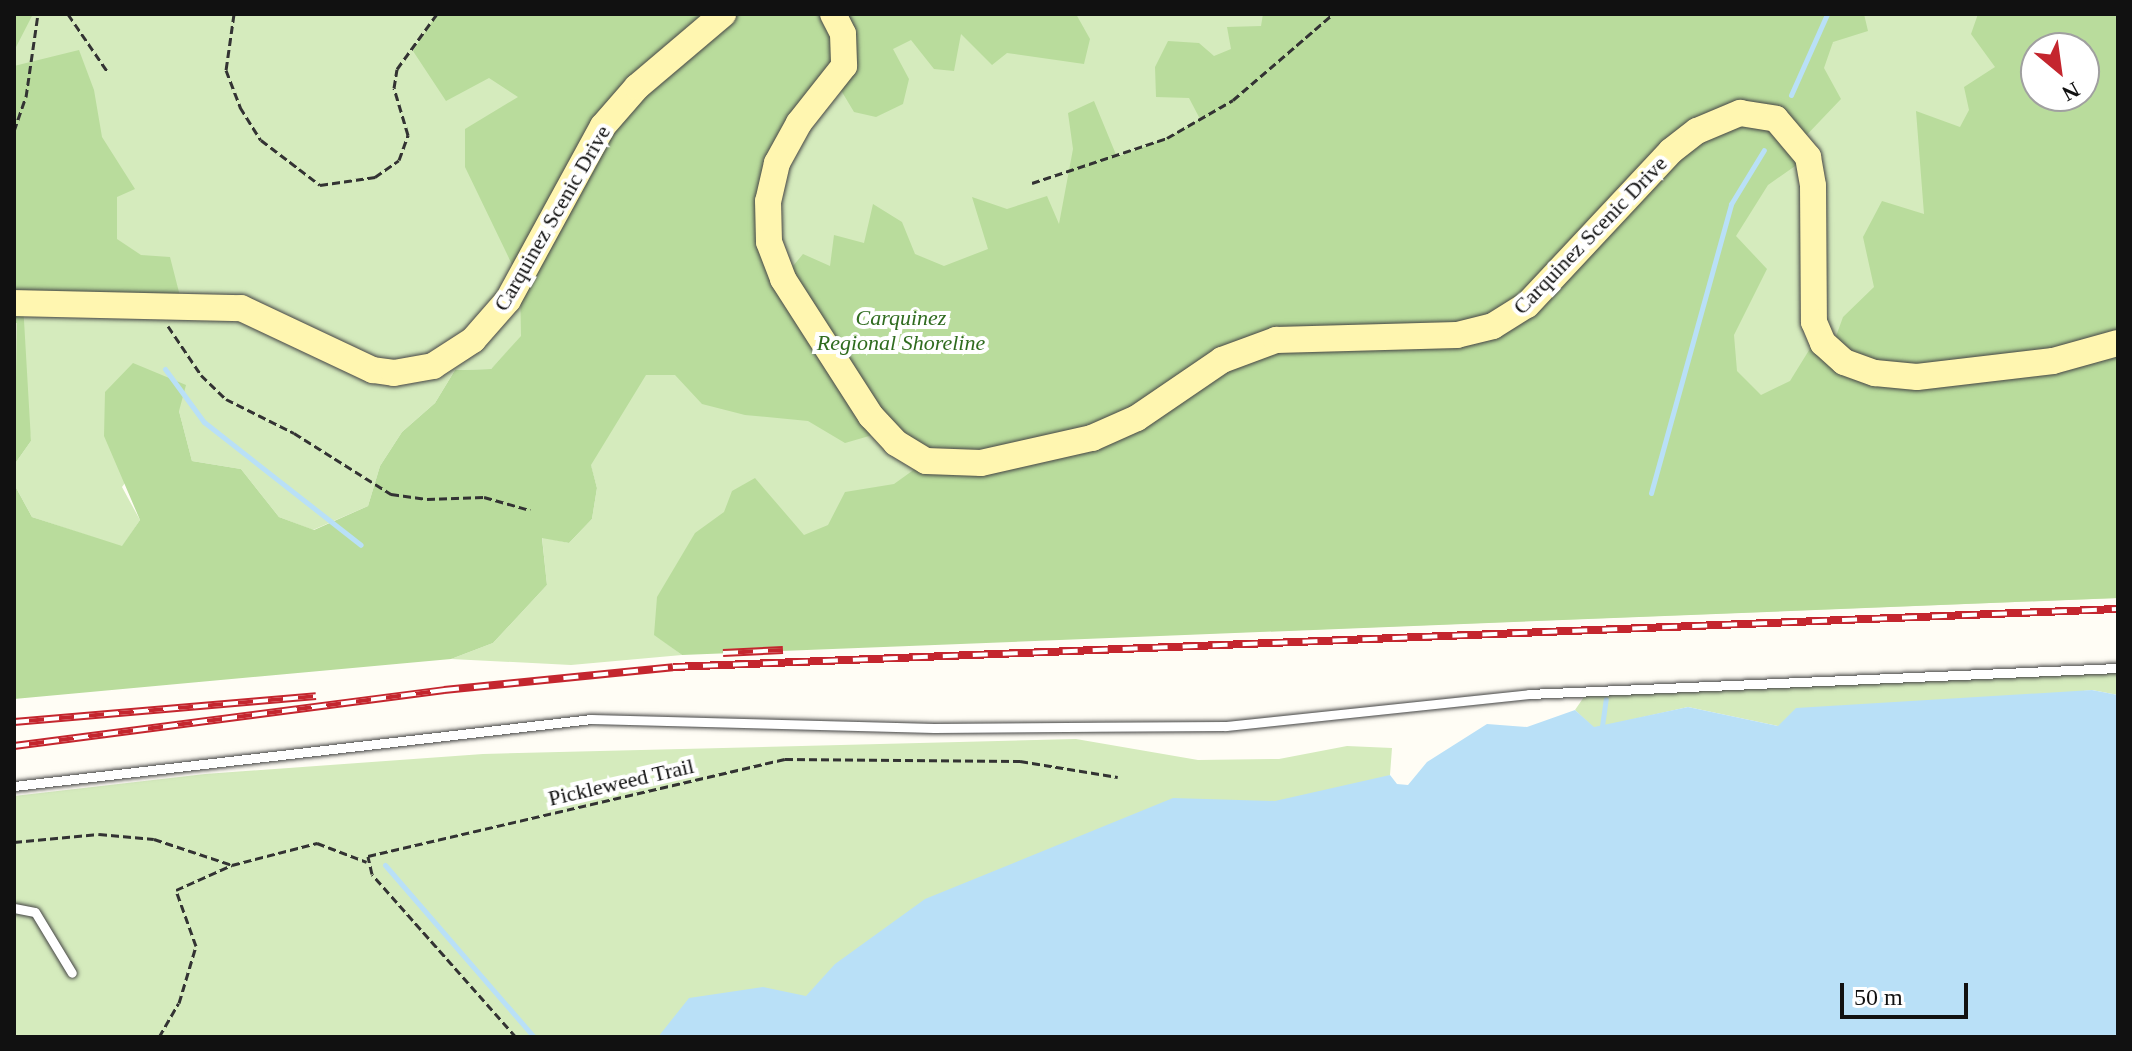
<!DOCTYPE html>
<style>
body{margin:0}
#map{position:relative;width:2132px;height:1051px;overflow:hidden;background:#fffdf5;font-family:Georgia,serif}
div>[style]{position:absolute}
.green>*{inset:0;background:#d5ebbd}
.forest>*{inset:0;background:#b9dc9c}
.cemetery>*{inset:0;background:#d9e3c4}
.water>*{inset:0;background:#b9e0f7}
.stream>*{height:5px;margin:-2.5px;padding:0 2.5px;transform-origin:2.5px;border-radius:2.5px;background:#b9e0f7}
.path>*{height:3px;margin-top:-1.5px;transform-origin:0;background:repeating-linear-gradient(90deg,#333 0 8px,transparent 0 12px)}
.roads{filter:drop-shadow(0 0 2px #444) drop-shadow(0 0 2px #444)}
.lane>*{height:9px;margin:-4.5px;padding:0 4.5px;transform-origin:4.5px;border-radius:4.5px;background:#fff}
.secondary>*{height:26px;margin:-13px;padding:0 13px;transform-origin:13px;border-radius:13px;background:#fff6b0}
.rail>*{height:8px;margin-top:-4px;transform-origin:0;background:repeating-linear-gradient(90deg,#fff 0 15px,#c4262e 0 30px);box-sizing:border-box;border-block:2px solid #c4262e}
span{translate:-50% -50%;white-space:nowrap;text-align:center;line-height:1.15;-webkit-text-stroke:8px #fff;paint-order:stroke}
.street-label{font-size:22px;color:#111}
.park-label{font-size:22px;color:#2f6b1f;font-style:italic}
.frame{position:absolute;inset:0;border:16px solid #111;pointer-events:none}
.north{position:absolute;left:2020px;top:32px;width:80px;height:80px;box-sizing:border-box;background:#fff;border:2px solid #a0a0a0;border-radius:50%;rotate:151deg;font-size:22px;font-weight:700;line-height:32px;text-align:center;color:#111}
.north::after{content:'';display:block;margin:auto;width:28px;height:36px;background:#c4262e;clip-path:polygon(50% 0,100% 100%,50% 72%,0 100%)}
.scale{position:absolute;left:1840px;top:983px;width:128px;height:36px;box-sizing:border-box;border:4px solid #111;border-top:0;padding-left:10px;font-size:24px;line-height:28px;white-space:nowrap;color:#111;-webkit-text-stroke:6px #fff;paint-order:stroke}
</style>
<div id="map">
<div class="green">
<div style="clip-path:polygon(evenodd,14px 14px,2118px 14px,2118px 598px,838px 648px,654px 634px,682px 655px,571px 665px,451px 659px,493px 643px,547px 585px,542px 537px,569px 543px,592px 519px,597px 488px,591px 466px,520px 284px,522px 336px,491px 369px,455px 370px,435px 403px,402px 432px,380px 466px,368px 506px,313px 530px,279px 517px,241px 469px,192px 461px,179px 411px,122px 487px,140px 520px,122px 547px,32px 517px,14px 484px,14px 465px,31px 441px,14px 303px,14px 14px,2036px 48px,2084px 48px,2084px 96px,2036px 96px,2036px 48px)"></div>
<div style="clip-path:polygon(2118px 668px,2118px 695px,2092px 690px,1778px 726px,1688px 707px,1594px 728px,1575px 710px,1588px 691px)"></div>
<div style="clip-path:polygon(1076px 739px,1198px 760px,1279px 759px,1347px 746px,1392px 748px,1390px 775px,1265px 844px,1232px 1037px,14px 1037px,14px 796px,205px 774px,483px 754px)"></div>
</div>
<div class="forest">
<div style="clip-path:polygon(14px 14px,33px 14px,15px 49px,14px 66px,79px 50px,94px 90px,102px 137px,135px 189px,117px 197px,117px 239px,141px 255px,170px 257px,182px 304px,23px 303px,31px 441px,14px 465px)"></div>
<div style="clip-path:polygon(evenodd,437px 14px,1076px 14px,1090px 39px,1084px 64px,1007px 53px,992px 65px,961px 34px,954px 71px,934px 69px,911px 40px,893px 49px,909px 79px,903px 104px,876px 117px,854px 112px,836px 82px,777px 163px,783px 278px,803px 254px,830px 266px,834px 235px,864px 243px,873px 204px,902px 222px,915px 254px,944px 266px,988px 249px,972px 197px,1007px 209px,1047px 196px,1059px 224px,1073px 149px,1068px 113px,1094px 101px,1117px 157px,1167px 138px,1200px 119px,1189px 98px,1156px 97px,1155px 67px,1168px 41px,1199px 43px,1214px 56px,1231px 49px,1227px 27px,1261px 26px,1263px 14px,1864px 14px,1868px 31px,1833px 42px,1824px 68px,1841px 99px,1800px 142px,1808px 157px,1768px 185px,1736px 236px,1767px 269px,1734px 335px,1737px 371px,1761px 395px,1790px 381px,1819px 334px,1831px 350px,1843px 317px,1874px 287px,1863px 237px,1882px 201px,1924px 214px,1916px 111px,1960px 127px,1969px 110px,1964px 87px,1995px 67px,1971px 34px,1978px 14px,2118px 14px,2118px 598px,682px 655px,654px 635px,657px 597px,695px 533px,724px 512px,732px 491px,755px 478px,804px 535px,828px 525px,845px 492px,894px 484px,926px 461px,883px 432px,845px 443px,808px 421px,745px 415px,702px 404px,675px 375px,646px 375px,591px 465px,597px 488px,592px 519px,569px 543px,542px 538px,547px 585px,493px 643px,451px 659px,14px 699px,14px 484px,32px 517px,122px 546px,140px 520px,104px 436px,105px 392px,133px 363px,186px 385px,179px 411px,192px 461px,241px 469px,279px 517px,314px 530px,368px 506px,380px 466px,402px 432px,435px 403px,455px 370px,491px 369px,521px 336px,520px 281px,465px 167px,465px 129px,518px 97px,489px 78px,446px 101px,413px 51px,437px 14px,2036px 48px,2084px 48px,2084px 96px,2036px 96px,2036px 48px)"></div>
</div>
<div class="cemetery">
<div style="clip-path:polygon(14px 323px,17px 323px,14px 488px)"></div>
</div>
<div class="water">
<div style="clip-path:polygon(2092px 690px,2118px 695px,2118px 1037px,658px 1037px,689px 998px,763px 987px,806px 996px,835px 964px,925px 899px,1173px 798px,1275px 801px,1390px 775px,1397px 784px,1408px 785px,1427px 762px,1487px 724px,1527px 727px,1575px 710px,1594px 727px,1688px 707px,1778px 726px,1796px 708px)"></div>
</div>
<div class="stream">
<div style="left:1791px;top:95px;width:89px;rotate:-66deg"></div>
<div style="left:165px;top:369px;width:66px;rotate:53.7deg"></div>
<div style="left:204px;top:422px;width:199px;rotate:38.1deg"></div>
<div style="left:1651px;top:493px;width:300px;rotate:-74.5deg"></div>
<div style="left:1731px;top:204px;width:63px;rotate:-58.6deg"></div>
<div style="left:1602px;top:726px;width:27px;rotate:-82deg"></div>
<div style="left:385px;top:865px;width:228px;rotate:49.1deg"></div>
</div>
<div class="path">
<div style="left:68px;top:14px;width:69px;rotate:55.6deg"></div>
<div style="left:234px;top:14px;width:57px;rotate:98.1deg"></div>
<div style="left:226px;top:70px;width:40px;rotate:69deg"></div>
<div style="left:240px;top:107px;width:39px;rotate:58deg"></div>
<div style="left:261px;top:140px;width:74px;rotate:37.3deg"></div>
<div style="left:320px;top:185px;width:56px;rotate:-8.3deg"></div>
<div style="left:375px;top:177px;width:29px;rotate:-35deg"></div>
<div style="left:399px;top:160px;width:27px;rotate:-70deg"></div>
<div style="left:408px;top:135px;width:49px;rotate:-106.6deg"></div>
<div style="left:394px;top:88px;width:19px;rotate:-81deg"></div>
<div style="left:397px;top:69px;width:68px;rotate:-54deg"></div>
<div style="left:14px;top:131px;width:36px;rotate:-71deg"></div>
<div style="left:26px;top:97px;width:84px;rotate:-81.8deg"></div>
<div style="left:1032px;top:183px;width:142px;rotate:-18.4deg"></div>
<div style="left:1167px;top:138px;width:76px;rotate:-29.9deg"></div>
<div style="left:1233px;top:100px;width:132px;rotate:-40.7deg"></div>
<div style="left:168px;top:326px;width:59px;rotate:56deg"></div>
<div style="left:201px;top:375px;width:35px;rotate:44deg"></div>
<div style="left:226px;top:399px;width:76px;rotate:26.6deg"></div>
<div style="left:294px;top:433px;width:115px;rotate:32.2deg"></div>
<div style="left:391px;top:494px;width:36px;rotate:8deg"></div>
<div style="left:427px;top:499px;width:57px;rotate:-2deg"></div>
<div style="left:484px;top:497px;width:48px;rotate:15.8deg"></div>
<div style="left:14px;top:842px;width:85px;rotate:-5.4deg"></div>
<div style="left:99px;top:834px;width:55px;rotate:5.2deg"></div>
<div style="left:154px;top:839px;width:82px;rotate:18.4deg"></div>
<div style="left:232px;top:865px;width:88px;rotate:-14.5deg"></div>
<div style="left:317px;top:843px;width:53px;rotate:20.8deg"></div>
<div style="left:159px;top:1037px;width:39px;rotate:-60deg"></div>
<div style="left:179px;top:1003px;width:59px;rotate:-73.4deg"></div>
<div style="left:196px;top:946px;width:59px;rotate:-109.7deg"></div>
<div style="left:176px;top:890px;width:61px;rotate:-24.1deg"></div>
<div style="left:516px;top:1037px;width:217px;rotate:-131.5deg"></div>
<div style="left:372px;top:874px;width:18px;rotate:-103deg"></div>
<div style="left:368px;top:856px;width:428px;rotate:-13.1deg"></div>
<div style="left:785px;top:759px;width:235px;rotate:0.5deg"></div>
<div style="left:1020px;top:761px;width:99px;rotate:9.3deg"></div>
</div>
<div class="roads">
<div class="lane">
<div style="left:14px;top:786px;width:581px;rotate:-6.62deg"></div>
<div style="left:591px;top:719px;width:343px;rotate:1.5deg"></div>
<div style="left:934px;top:728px;width:292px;rotate:-0.4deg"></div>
<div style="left:1226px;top:726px;width:305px;rotate:-6deg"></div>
<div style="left:1529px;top:694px;width:590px;rotate:-2.53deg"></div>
<div style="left:14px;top:908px;width:21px;rotate:11deg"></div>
<div style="left:35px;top:912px;width:71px;rotate:58.8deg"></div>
</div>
<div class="secondary">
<div style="left:833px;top:14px;width:22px;rotate:63deg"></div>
<div style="left:843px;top:34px;width:32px;rotate:88deg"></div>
<div style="left:844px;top:66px;width:73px;rotate:128.3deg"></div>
<div style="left:799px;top:123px;width:46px;rotate:118.8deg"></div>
<div style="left:777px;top:163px;width:39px;rotate:103deg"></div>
<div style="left:768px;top:201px;width:41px;rotate:88.6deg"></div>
<div style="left:769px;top:242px;width:40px;rotate:69deg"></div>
<div style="left:783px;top:279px;width:163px;rotate:57.3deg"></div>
<div style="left:871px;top:416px;width:37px;rotate:47deg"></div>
<div style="left:896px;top:443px;width:35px;rotate:31deg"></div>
<div style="left:926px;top:461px;width:55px;rotate:2.1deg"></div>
<div style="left:981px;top:463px;width:114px;rotate:-12.7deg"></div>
<div style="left:1092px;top:438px;width:49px;rotate:-24deg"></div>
<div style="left:1137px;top:418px;width:103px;rotate:-34.3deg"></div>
<div style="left:1222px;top:360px;width:58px;rotate:-20.3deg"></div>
<div style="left:1276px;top:340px;width:181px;rotate:-1.6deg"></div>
<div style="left:1457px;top:335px;width:37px;rotate:-14deg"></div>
<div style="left:1493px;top:326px;width:40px;rotate:-32deg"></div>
<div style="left:1527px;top:305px;width:211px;rotate:-46.9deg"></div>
<div style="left:1671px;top:151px;width:33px;rotate:-38deg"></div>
<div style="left:1697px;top:131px;width:47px;rotate:-22.7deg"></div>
<div style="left:1740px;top:113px;width:36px;rotate:9deg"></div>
<div style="left:1776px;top:119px;width:50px;rotate:49.9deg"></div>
<div style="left:1808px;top:157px;width:29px;rotate:80deg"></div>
<div style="left:1813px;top:186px;width:136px;rotate:89.6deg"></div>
<div style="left:1814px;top:322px;width:23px;rotate:67deg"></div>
<div style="left:1823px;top:343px;width:28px;rotate:42deg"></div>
<div style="left:1844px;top:362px;width:33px;rotate:20deg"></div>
<div style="left:1875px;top:373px;width:42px;rotate:5.4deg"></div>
<div style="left:1917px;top:377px;width:137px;rotate:-6.7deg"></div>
<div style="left:2053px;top:361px;width:67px;rotate:-15.5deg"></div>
<div style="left:14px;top:303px;width:227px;rotate:1.3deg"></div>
<div style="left:241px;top:308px;width:146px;rotate:25.2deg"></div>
<div style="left:373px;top:370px;width:21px;rotate:8deg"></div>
<div style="left:394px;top:373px;width:40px;rotate:-10deg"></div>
<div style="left:433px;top:366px;width:48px;rotate:-33deg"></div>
<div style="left:473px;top:340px;width:53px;rotate:-48.8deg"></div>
<div style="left:508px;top:300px;width:198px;rotate:-61.4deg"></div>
<div style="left:603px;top:126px;width:52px;rotate:-48.9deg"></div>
<div style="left:637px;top:87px;width:113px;rotate:-40.3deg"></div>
</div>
</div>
<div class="rail">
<div style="left:723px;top:653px;width:60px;rotate:-2.9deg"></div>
<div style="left:14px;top:722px;width:303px;rotate:-4.9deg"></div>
<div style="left:14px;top:746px;width:434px;rotate:-7.4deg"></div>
<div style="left:444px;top:690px;width:230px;rotate:-5.7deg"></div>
<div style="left:673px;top:667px;width:1446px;rotate:-2.3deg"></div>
</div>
<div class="street-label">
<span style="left:552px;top:218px;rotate:-60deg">Carquinez Scenic Drive</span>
<span style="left:1590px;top:235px;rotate:-46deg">Carquinez Scenic Drive</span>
<span style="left:621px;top:782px;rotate:-13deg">Pickleweed Trail</span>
</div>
<div class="park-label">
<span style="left:901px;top:330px">Carquinez<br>Regional Shoreline</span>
</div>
<div class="frame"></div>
<div class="north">N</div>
<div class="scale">50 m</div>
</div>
